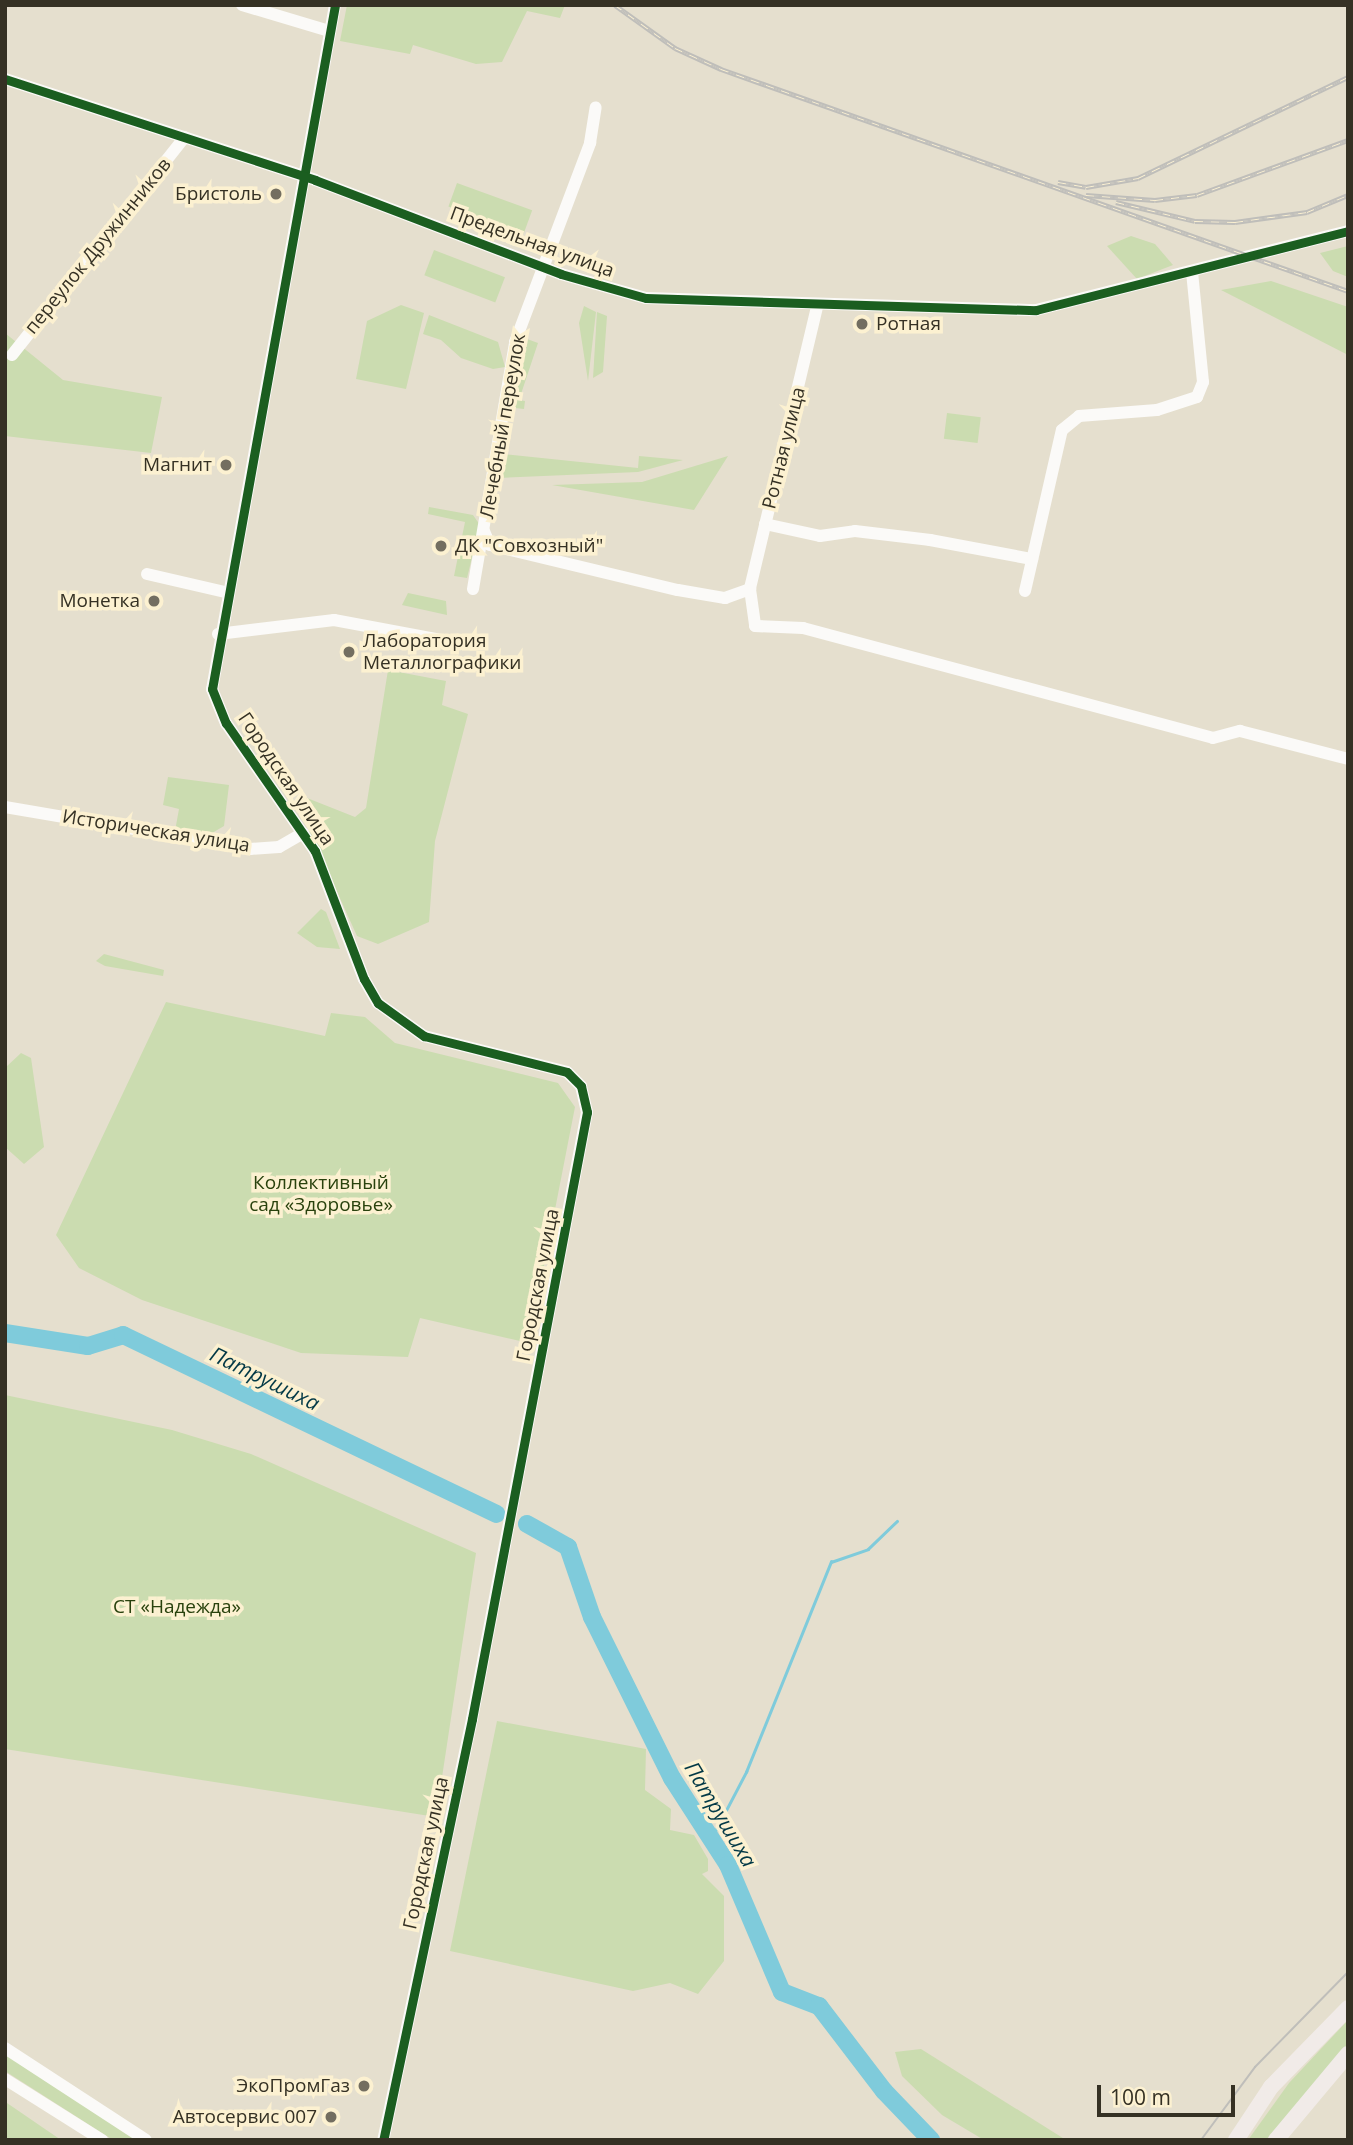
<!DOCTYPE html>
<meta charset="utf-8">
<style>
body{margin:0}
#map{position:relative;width:1353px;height:2145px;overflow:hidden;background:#e5dfce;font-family:"Open Sans",sans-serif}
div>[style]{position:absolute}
.green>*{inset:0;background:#cbdcb0;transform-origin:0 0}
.stream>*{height:2.5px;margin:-1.25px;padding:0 1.25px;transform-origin:1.25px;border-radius:1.25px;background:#7fcbdb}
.river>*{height:18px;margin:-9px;padding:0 9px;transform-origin:9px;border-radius:9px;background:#7fcbdb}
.minor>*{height:12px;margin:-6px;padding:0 6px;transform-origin:6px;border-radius:6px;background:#fbfaf8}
.major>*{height:16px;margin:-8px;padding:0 8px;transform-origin:8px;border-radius:8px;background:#f1ebe8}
.tram>*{height:2px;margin:-1px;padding:0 1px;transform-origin:1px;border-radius:1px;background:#bfbeba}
.rail>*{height:5px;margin-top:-2.5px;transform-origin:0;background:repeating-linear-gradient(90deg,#fcf1d1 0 8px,#bfbeba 0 16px);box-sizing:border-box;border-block:2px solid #bfbeba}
.cycleway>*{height:9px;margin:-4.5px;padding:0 4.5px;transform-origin:4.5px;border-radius:4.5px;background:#1b5e20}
.dots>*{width:19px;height:19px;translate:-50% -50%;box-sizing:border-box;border:4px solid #fcf1d1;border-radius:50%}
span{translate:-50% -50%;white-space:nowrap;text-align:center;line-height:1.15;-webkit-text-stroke:7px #fcf1d1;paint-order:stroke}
.poi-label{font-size:19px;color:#353124}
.right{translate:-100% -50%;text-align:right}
.left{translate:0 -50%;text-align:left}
.street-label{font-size:19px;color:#353124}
.park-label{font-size:19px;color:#29420d}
.water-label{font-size:21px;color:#033946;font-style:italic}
.frame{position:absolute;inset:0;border:7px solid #353124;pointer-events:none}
.scale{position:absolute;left:1097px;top:2085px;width:138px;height:32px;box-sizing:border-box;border:4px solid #353124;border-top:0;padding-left:9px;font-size:21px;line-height:24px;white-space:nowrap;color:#353124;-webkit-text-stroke:5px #fcf1d1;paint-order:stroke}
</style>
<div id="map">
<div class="green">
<div style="clip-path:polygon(347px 5px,565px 5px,560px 18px,527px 11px,502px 62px,476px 64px,413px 45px,410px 54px,340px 41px)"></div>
<div style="left:457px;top:183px;width:80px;height:25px;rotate:20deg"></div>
<div style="clip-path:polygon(1131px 236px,1155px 244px,1173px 265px,1137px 279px,1107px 246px)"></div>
<div style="clip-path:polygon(1348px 246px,1348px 277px,1333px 271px,1320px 253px)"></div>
<div style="left:434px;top:250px;width:76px;height:27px;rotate:21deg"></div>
<div style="clip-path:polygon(1271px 281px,1348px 307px,1348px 355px,1221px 290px)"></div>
<div style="clip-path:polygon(401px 305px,424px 313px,406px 389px,356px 379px,367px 321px)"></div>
<div style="clip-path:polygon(584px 306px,596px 312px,588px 381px,579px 323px)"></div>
<div style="clip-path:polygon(597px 312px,607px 316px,603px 372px,593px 378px)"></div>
<div style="clip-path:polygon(429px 315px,498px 342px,505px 367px,493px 369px,461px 358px,441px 340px,423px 334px)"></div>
<div style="clip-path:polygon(5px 333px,63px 380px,162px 397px,151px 453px,5px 436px)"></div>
<div style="clip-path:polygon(527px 339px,538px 343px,519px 400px,525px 401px,524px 409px,506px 407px)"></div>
<div style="left:947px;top:413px;width:34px;height:26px;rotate:7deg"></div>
<div style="clip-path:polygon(502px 454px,638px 468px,639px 456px,683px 460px,638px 472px,499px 478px)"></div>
<div style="clip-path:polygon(728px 456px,694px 510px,552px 485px,642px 482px)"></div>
<div style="clip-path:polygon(429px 507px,473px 515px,480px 525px,467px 578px,454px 576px,465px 522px,428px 514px)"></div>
<div style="clip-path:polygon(408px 593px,446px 601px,447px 615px,402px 605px)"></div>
<div style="clip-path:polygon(388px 670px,446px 681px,442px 705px,468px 714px,435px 841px,429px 922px,378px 944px,357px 936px,297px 803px,307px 798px,355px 817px,366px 808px)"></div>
<div style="clip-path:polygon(168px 777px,229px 785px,224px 826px,207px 836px,175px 831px,179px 809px,163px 805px)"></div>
<div style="clip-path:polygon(321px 909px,326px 912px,340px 949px,317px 947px,297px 933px)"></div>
<div style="clip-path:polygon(104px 954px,164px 970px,163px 976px,105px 966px,96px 961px)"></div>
<div style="clip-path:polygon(166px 1002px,325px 1036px,331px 1013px,365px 1017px,395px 1043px,558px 1083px,575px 1107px,529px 1343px,420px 1318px,408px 1357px,301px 1353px,142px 1300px,79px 1268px,56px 1235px)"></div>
<div style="clip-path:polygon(21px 1053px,31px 1058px,44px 1147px,24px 1164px,5px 1147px,5px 1068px)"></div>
<div style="clip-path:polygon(5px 1395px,172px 1430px,251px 1454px,476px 1553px,436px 1817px,5px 1749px)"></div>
<div style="clip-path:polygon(497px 1721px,646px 1749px,645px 1790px,671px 1809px,670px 1830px,694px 1835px,708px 1859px,708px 1871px,702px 1874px,724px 1896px,724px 1961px,698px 1994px,670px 1983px,633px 1991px,450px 1951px)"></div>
<div style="clip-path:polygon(1348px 2020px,1348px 2046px,1266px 2140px,1248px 2140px,1289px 2083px)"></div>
<div style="clip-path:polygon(921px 2049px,1066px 2140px,984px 2140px,942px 2115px,902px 2076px,895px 2052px)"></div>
<div style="clip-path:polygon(5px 2054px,137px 2140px,113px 2140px,5px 2071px)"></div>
<div style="clip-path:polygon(5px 2103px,7px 2103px,61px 2140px,5px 2140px)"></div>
</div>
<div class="stream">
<div style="left:711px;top:1839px;width:76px;rotate:-62.4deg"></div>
<div style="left:746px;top:1772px;width:227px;rotate:-68deg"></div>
<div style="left:831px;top:1562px;width:39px;rotate:-19deg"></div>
<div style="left:868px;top:1549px;width:40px;rotate:-44deg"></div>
</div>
<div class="river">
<div style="left:5px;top:1333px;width:84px;rotate:8.9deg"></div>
<div style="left:88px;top:1346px;width:37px;rotate:-17deg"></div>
<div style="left:123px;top:1335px;width:414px;rotate:25.6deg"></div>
<div style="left:527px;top:1524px;width:47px;rotate:29.3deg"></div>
<div style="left:568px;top:1547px;width:74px;rotate:71.1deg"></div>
<div style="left:592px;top:1617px;width:180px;rotate:63.6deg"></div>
<div style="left:672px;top:1778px;width:103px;rotate:57.2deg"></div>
<div style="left:728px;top:1865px;width:138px;rotate:67deg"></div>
<div style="left:782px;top:1992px;width:40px;rotate:21deg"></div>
<div style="left:819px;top:2006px;width:107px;rotate:52.6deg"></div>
<div style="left:884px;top:2091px;width:68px;rotate:46.2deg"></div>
</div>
<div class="minor">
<div style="left:242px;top:5px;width:91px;rotate:16.6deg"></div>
<div style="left:335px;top:5px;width:695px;rotate:100.19deg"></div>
<div style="left:212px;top:689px;width:37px;rotate:68deg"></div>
<div style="left:226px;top:723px;width:156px;rotate:55.2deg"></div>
<div style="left:315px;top:851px;width:137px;rotate:69.1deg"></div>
<div style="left:364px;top:979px;width:28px;rotate:60deg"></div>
<div style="left:378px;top:1003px;width:57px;rotate:35.7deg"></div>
<div style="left:424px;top:1036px;width:147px;rotate:14.1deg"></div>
<div style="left:567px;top:1072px;width:20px;rotate:45deg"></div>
<div style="left:581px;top:1086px;width:27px;rotate:77deg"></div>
<div style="left:587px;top:1112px;width:618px;rotate:100.73deg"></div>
<div style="left:472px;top:1719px;width:430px;rotate:101.9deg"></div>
<div style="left:5px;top:79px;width:326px;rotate:18deg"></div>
<div style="left:315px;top:180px;width:263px;rotate:20.9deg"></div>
<div style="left:561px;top:274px;width:88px;rotate:15.8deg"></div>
<div style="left:646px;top:298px;width:390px;rotate:1.8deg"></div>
<div style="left:1036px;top:310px;width:322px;rotate:-14.2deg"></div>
<div style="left:817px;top:307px;width:290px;rotate:103.4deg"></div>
<div style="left:750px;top:589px;width:37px;rotate:82deg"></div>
<div style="left:755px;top:626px;width:48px;rotate:2.4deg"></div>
<div style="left:803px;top:628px;width:424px;rotate:15deg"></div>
<div style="left:1213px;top:738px;width:28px;rotate:-15deg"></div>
<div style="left:1240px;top:731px;width:112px;rotate:14.5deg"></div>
<div style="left:12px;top:355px;width:278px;rotate:-51.6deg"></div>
<div style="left:765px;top:524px;width:56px;rotate:12.3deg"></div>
<div style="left:820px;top:536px;width:35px;rotate:-8deg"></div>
<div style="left:855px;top:531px;width:76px;rotate:6.8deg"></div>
<div style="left:930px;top:540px;width:104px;rotate:10.6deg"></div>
<div style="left:484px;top:531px;width:15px;rotate:67deg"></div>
<div style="left:490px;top:545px;width:193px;rotate:13.5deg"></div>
<div style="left:678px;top:590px;width:48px;rotate:9.7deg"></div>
<div style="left:725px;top:598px;width:27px;rotate:-20deg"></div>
<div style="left:147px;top:574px;width:80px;rotate:13deg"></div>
<div style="left:473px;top:589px;width:251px;rotate:-80.3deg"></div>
<div style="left:515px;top:342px;width:213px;rotate:-69.3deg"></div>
<div style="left:590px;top:143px;width:36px;rotate:-81deg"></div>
<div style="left:1025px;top:591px;width:165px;rotate:-77.1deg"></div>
<div style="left:1062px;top:430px;width:22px;rotate:-39deg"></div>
<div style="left:1079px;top:416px;width:78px;rotate:-4.4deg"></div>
<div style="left:1157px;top:410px;width:42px;rotate:-18deg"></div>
<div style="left:1197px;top:397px;width:16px;rotate:-68deg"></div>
<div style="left:1203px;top:382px;width:111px;rotate:-95.7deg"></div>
<div style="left:218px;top:634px;width:117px;rotate:-6.9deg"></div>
<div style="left:334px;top:620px;width:110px;rotate:10.5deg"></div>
<div style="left:5px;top:807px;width:249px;rotate:9.7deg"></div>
<div style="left:250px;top:849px;width:29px;rotate:-4deg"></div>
<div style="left:279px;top:847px;width:28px;rotate:-30deg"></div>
<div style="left:5px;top:2048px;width:168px;rotate:33.1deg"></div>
<div style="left:5px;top:2079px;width:115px;rotate:32.2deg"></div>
</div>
<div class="major">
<div style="left:1236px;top:2140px;width:64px;rotate:-56.6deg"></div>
<div style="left:1271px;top:2087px;width:110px;rotate:-45.7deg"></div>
<div style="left:1276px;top:2140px;width:112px;rotate:-50.1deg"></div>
</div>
<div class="tram">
<div style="left:1201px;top:2140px;width:91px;rotate:-53.5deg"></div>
<div style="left:1255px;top:2067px;width:133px;rotate:-45.6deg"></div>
</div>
<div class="rail">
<div style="left:615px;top:5px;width:74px;rotate:35.6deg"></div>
<div style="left:675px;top:48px;width:51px;rotate:24.5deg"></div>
<div style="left:721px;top:69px;width:665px;rotate:19.5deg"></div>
<div style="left:1058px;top:182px;width:28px;rotate:10deg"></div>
<div style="left:1086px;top:187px;width:53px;rotate:-9.8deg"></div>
<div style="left:1138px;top:178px;width:233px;rotate:-25.7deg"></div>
<div style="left:1086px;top:195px;width:69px;rotate:4.1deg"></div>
<div style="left:1155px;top:200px;width:42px;rotate:-6.8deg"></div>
<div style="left:1197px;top:195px;width:161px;rotate:-20deg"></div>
<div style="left:1116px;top:202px;width:81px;rotate:13.5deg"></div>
<div style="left:1195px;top:221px;width:40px;rotate:1.4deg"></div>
<div style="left:1235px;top:222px;width:73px;rotate:-7.9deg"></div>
<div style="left:1307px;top:212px;width:44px;rotate:-22.5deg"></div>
</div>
<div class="cycleway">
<div style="left:335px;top:5px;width:695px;rotate:100.19deg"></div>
<div style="left:212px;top:689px;width:37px;rotate:68deg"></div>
<div style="left:226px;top:723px;width:156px;rotate:55.2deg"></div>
<div style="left:315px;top:851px;width:137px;rotate:69.1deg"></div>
<div style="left:364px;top:979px;width:28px;rotate:60deg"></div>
<div style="left:378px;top:1003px;width:57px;rotate:35.7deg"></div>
<div style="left:424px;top:1036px;width:147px;rotate:14.1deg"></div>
<div style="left:567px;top:1072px;width:20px;rotate:45deg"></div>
<div style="left:581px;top:1086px;width:27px;rotate:77deg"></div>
<div style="left:587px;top:1112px;width:618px;rotate:100.73deg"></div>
<div style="left:472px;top:1719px;width:430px;rotate:101.9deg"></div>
<div style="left:5px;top:79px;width:326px;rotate:18deg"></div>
<div style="left:315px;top:180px;width:263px;rotate:20.9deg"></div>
<div style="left:561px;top:274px;width:88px;rotate:15.8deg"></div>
<div style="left:646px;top:298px;width:390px;rotate:1.8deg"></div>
<div style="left:1036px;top:310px;width:322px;rotate:-14.2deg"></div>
</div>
<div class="dots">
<div style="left:276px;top:194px;background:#736e60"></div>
<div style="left:862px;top:324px;background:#736e60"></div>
<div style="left:226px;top:465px;background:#736e60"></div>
<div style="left:441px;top:546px;background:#736e60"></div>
<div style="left:154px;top:601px;background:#736e60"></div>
<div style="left:349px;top:652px;background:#736e60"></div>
<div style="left:364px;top:2086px;background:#736e60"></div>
<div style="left:331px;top:2117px;background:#736e60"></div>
</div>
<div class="poi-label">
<span class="right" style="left:262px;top:194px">Бристоль</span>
<span class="left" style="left:876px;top:324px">Ротная</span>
<span class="right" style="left:212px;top:465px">Магнит</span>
<span class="left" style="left:455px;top:546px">ДК "Совхозный"</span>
<span class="right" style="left:140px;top:601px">Монетка</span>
<span class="left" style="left:363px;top:652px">Лаборатория<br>Металлографики</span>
<span class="right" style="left:350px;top:2086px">ЭкоПромГаз</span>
<span class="right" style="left:317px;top:2117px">Автосервис 007</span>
</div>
<div class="street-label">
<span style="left:532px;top:242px;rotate:20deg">Предельная улица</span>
<span style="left:98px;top:246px;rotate:-51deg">переулок Дружинников</span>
<span style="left:503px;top:426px;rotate:-80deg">Лечебный переулок</span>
<span style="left:784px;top:448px;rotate:-76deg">Ротная улица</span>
<span style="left:286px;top:779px;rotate:56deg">Городская улица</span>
<span style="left:156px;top:831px;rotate:9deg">Историческая улица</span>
<span style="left:538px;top:1285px;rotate:-79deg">Городская улица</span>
<span style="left:426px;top:1853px;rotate:-78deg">Городская улица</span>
</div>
<div class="park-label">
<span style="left:321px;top:1194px">Коллективный<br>сад «Здоровье»</span>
<span style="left:177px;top:1607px">СТ «Надежда»</span>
</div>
<div class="water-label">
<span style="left:265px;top:1378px;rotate:26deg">Патрушиха</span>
<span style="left:721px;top:1814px;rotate:59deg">Патрушиха</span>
</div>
<div class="frame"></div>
<div class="scale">100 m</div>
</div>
